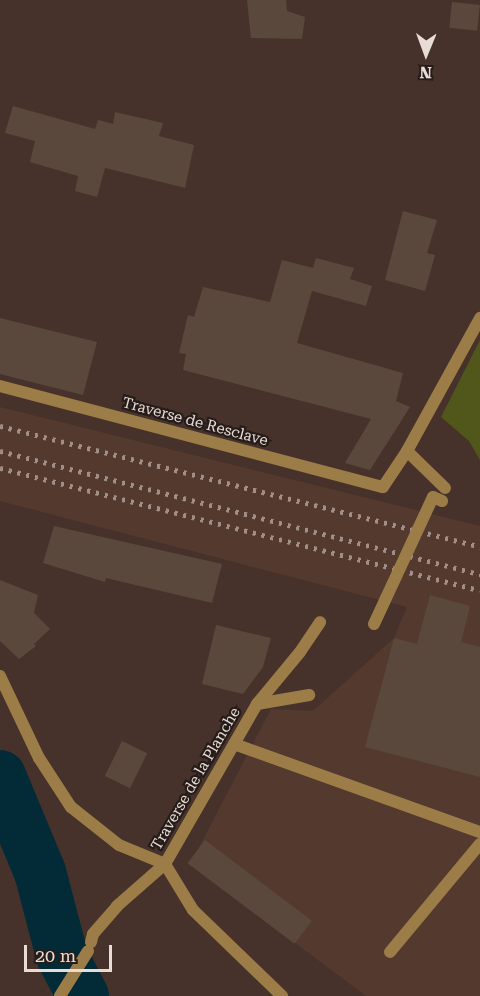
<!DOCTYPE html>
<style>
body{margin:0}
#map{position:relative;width:480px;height:996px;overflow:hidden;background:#46322a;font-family:"Roboto Serif",serif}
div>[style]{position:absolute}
.built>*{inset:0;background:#54392e}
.green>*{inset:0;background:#51571b}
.river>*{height:52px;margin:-26px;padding:0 26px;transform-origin:26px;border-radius:26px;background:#032a37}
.building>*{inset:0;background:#5b483c;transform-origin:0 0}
.service>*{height:12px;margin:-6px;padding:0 6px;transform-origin:6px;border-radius:6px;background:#9c7d48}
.pedestrian>*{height:12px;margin:-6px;padding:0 6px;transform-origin:6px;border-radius:6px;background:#9c7d48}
.minor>*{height:12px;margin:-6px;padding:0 6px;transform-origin:6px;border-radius:6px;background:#9c7d48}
.rail>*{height:4.5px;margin-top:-2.25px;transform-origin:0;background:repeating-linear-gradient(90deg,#9f8f88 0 3px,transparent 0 9px)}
.pedestrian-bridge>*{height:12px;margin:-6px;padding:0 6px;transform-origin:6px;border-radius:6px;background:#9c7d48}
span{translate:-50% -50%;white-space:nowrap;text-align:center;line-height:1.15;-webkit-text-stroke:4.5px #261c19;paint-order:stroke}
.street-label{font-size:15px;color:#e9dcd6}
.north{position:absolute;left:396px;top:24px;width:60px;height:60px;-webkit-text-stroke:4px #261c19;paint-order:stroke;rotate:181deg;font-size:16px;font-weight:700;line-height:24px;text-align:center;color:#e9dcd6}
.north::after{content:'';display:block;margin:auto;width:21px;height:27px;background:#e9dcd6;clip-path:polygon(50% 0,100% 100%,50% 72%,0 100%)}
.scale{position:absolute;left:24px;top:945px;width:88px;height:27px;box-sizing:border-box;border:3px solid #e9dcd6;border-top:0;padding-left:8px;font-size:18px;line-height:21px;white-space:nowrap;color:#e9dcd6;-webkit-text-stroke:4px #261c19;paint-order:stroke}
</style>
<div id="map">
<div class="built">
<div style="clip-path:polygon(0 407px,480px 526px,480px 996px,366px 996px,192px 866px,194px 857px,271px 709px,313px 711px,394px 638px,407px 607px,0 501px)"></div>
</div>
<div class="green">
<div style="clip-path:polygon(480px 340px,480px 460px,469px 441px,441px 417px)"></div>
</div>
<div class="river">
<div style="left:0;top:776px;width:104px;rotate:67.4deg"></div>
<div style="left:40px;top:872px;width:87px;rotate:75.3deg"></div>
<div style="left:62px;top:956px;width:45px;rotate:62.3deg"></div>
</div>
<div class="building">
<div style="clip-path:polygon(247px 0,286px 0,287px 11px,305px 17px,302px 39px,251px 38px)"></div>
<div style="left:452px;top:2px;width:28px;height:26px;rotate:6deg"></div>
<div style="clip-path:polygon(13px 106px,95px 129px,98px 120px,113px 124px,115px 112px,163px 123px,159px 136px,194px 145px,185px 188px,105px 168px,97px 197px,75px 191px,78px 176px,30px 162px,35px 141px,5px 133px)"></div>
<div style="clip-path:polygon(403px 211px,437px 220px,427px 253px,435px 255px,425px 291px,385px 280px)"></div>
<div style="clip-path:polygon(316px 258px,354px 268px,350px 279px,372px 286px,366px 306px,312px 291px,297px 343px,403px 373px,396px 401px,410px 407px,370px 470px,345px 463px,371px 419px,183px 370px,186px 354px,179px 353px,188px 315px,194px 317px,203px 287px,270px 302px,282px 260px,313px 268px)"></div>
<div style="clip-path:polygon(0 318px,97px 342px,83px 395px,0 374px)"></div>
<div style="clip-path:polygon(54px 526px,222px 564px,212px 603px,106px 578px,105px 582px,43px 563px)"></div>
<div style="clip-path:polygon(0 580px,38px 595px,34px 613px,50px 629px,34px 644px,36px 646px,19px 659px,0 641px)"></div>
<div style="clip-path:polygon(430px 595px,470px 606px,461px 642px,480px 647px,480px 777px,365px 747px,394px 638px,417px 644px)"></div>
<div style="clip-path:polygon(216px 625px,271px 638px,263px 667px,243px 694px,202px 684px)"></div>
<div style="left:122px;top:741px;width:28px;height:39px;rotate:26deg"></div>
<div style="left:205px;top:840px;width:134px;height:29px;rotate:37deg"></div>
</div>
<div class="service">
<div style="left:234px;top:744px;width:261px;rotate:19.7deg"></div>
<div style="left:390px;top:952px;width:141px;rotate:-50.2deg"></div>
</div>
<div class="pedestrian">
<div style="left:407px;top:451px;width:53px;rotate:44.2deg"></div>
<div style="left:257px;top:704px;width:53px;rotate:-9.8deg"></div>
<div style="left:91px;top:942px;width:8px;rotate:-76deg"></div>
<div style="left:93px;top:934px;width:37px;rotate:-49deg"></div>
<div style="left:117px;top:906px;width:64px;rotate:-41.2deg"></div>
<div style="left:60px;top:996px;width:53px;rotate:-58.1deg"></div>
</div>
<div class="minor">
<div style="left:0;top:386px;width:396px;rotate:14.8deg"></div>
<div style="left:383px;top:487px;width:43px;rotate:-56.3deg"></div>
<div style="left:407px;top:451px;width:152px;rotate:-61.2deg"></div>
<div style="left:0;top:676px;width:91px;rotate:64.6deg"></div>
<div style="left:39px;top:758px;width:59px;rotate:56.9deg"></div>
<div style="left:71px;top:807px;width:61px;rotate:38.4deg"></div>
<div style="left:119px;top:845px;width:50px;rotate:22.4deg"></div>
<div style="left:165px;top:864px;width:185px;rotate:-60.1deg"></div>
<div style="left:257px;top:704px;width:67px;rotate:-50.4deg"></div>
<div style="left:300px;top:652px;width:36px;rotate:-56deg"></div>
<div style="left:165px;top:864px;width:54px;rotate:58.7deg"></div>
<div style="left:193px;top:910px;width:124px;rotate:44deg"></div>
</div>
<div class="rail">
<div style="left:0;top:426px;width:495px;rotate:14.1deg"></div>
<div style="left:0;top:451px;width:496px;rotate:14.4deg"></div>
<div style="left:0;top:468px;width:495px;rotate:14.3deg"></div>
</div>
<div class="pedestrian-bridge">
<div style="left:374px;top:624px;width:140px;rotate:-65.1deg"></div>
<div style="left:433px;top:497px;width:10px;rotate:24deg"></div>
</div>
<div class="street-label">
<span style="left:195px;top:422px;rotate:15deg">Traverse de Resclave</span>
<span style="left:196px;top:779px;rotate:-60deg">Traverse de la Planche</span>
</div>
<div class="north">N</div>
<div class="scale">20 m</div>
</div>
